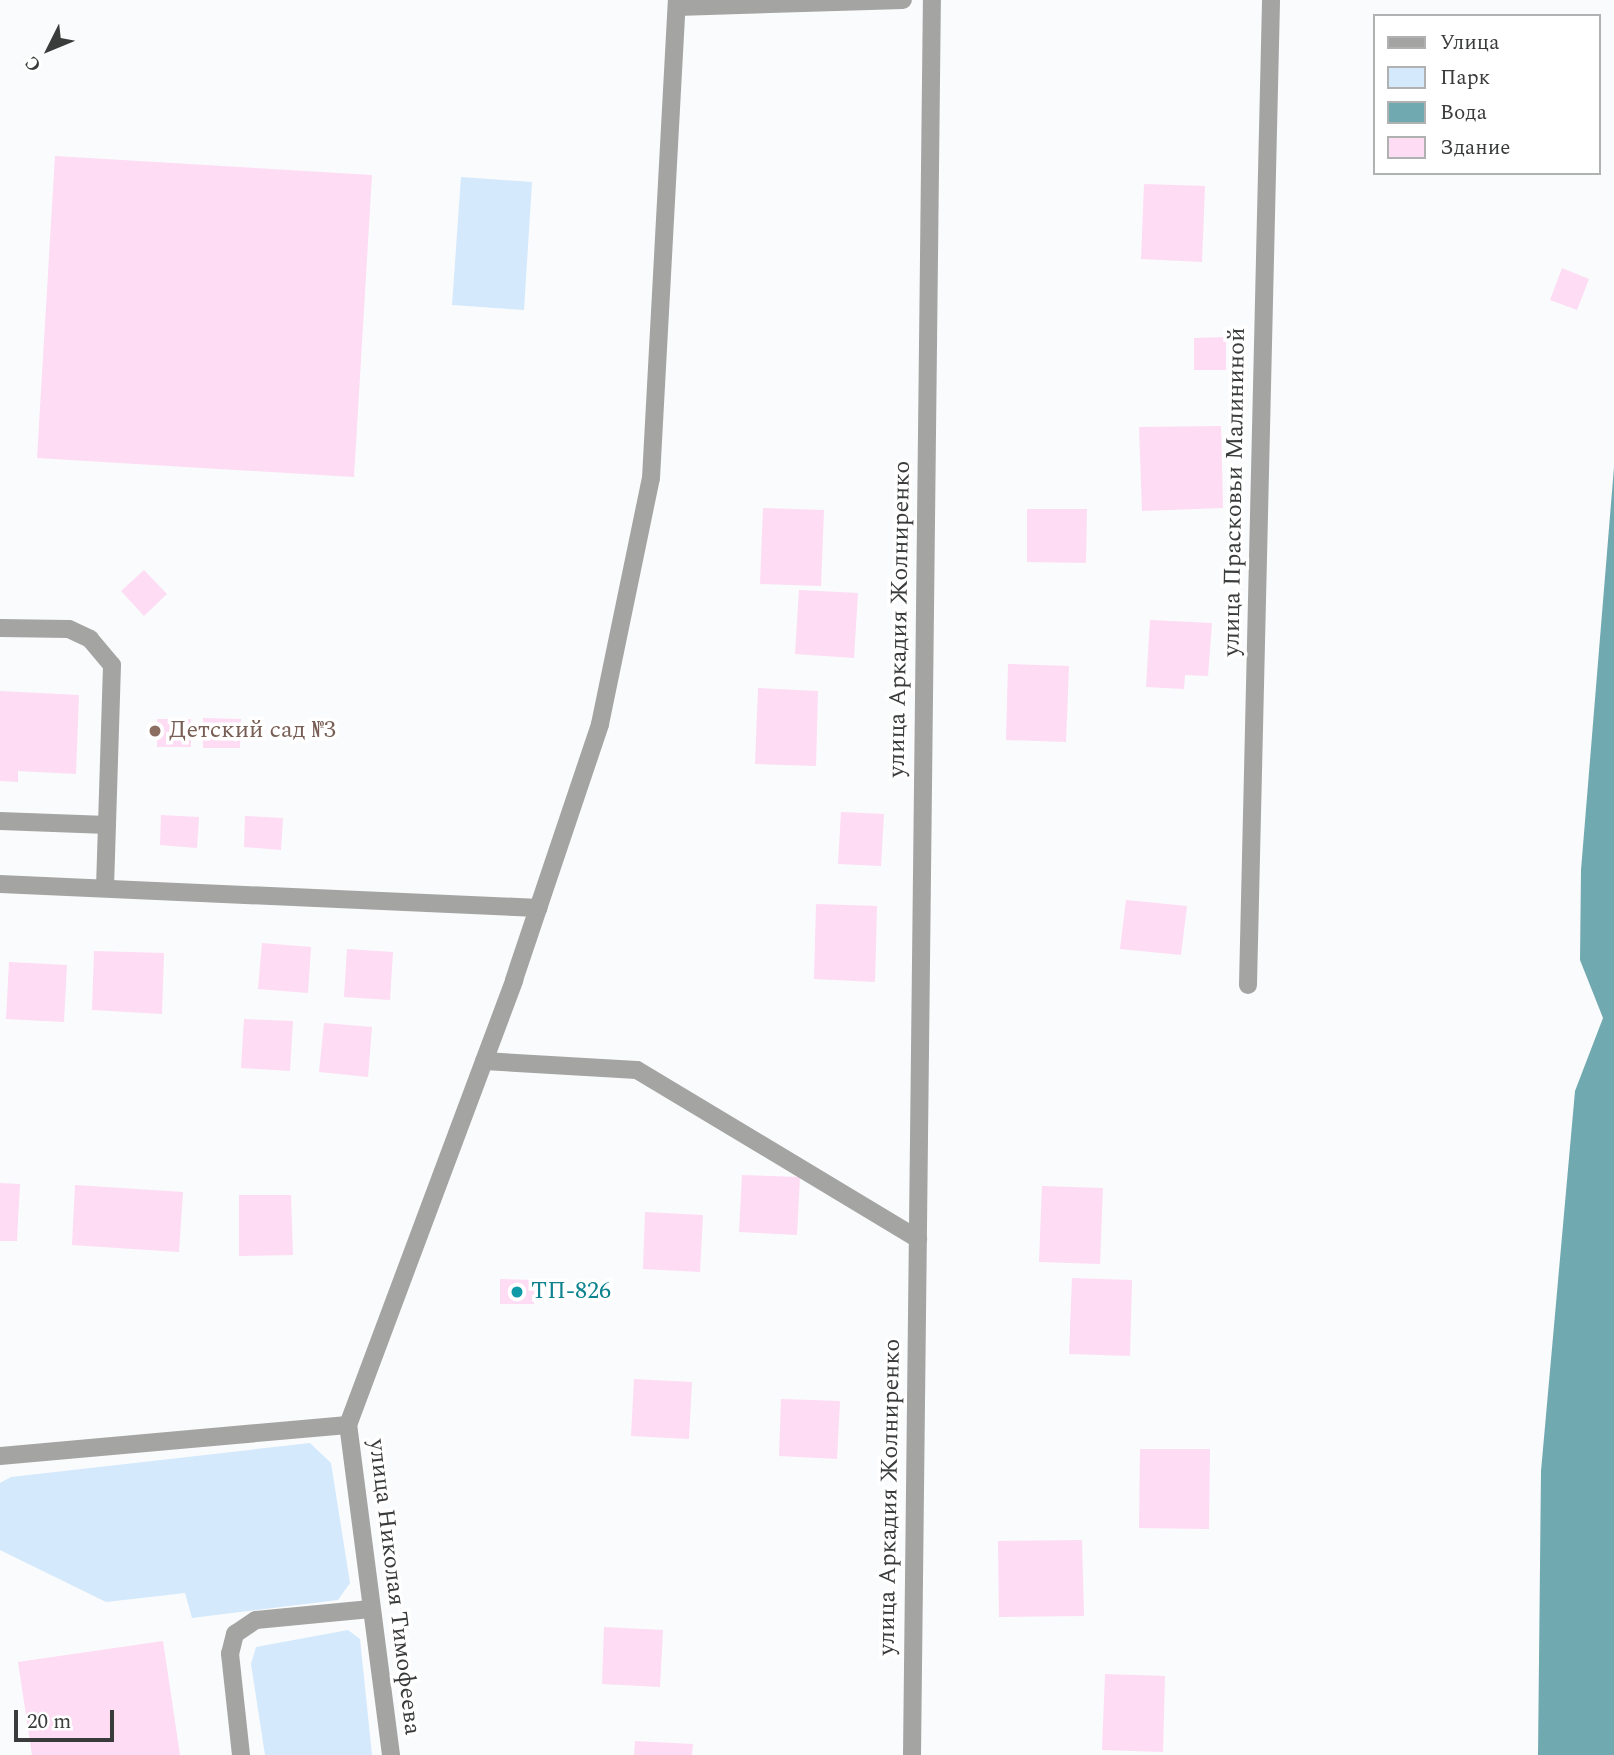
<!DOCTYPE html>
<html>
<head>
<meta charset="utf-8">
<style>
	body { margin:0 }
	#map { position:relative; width:1614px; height:1755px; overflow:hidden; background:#fafbfc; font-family:Spectral,serif }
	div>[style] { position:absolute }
	.green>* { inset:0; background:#d4e9fc }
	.water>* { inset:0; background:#71a9b1 }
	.building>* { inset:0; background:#fddcf4 }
	.service>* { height:18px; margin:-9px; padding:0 9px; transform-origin:9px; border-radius:9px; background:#a4a4a3 }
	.minor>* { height:18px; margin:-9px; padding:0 9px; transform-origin:9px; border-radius:9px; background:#a4a4a3 }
	.dots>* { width:19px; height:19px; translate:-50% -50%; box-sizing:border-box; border:4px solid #fff; border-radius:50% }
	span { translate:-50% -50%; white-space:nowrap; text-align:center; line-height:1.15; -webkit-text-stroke:7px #fff; paint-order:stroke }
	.street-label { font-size:24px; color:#3a3b3b }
	.education-label { font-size:24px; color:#785e54 }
	.left { translate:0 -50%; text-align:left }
	.culture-label { font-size:24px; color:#0d838f }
	.legend { position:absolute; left:1373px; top:14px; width:228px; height:161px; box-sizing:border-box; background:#fff; border:2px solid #b0b1b1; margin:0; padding:9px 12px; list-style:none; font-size:21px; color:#3a3b3b }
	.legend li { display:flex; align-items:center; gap:14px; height:35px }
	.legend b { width:35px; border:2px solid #b0b1b1 }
	.north { position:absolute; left:14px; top:14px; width:70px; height:70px; -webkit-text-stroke:5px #fff; paint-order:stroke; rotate:227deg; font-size:19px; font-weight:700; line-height:28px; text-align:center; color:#3a3b3b }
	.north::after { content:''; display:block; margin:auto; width:24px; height:32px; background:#3a3b3b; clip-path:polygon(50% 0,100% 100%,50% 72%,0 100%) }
	.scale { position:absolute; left:14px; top:1710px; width:100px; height:32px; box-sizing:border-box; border:4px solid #3a3b3b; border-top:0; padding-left:9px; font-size:21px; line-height:24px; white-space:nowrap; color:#3a3b3b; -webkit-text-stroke:5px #fff; paint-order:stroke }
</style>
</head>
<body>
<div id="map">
	<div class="green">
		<i style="clip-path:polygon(461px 177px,532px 182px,524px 310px,452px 305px)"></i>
		<i style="clip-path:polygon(310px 1443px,331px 1463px,350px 1583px,338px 1600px,192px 1618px,185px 1593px,106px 1602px,0 1550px,0 1483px,11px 1477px)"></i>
		<i style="clip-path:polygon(348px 1630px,360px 1639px,372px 1755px,265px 1755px,251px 1664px,256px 1647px)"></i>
	</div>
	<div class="water">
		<i style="clip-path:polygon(1614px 467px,1614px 1755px,1538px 1755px,1541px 1471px,1575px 1091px,1603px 1018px,1580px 960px,1581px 870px)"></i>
	</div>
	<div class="building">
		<i style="clip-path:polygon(55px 156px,372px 175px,354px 477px,37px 458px)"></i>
		<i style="clip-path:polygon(1144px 184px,1205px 186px,1202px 262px,1141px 259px)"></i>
		<i style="clip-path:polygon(1562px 268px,1589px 279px,1577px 310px,1550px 300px)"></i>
		<i style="clip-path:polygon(1226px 337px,1226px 370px,1194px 370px,1194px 338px)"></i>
		<i style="clip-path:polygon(1221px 426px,1223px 508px,1142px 511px,1139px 427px)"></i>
		<i style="clip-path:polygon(763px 508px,824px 510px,821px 586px,760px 584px)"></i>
		<i style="clip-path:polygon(1027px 509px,1087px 509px,1086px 563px,1027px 562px)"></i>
		<i style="clip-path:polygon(144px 570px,167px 594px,144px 616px,121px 591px)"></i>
		<i style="clip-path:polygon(799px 590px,858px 593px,854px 658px,795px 654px)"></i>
		<i style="clip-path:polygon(1150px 620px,1212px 623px,1208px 676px,1185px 675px,1184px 689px,1146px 687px)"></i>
		<i style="clip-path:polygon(1008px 664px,1069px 666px,1066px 742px,1006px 740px)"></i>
		<i style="clip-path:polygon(758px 688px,818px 691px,816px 766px,755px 764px)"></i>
		<i style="clip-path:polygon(0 691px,79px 695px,76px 774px,18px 771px,18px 782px,0 781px)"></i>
		<i style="clip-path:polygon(203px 718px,241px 719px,240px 748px,203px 748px)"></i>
		<i style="clip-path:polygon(157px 719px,191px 719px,191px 747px,157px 747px)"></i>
		<i style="clip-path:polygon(841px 812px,884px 814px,881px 866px,838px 864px)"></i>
		<i style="clip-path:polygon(161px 815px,199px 817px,197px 848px,160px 845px)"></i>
		<i style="clip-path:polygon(245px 816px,283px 818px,281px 850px,244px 847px)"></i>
		<i style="clip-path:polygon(1126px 900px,1187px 906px,1181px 955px,1120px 949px)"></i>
		<i style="clip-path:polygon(816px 904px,877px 906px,875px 982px,814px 979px)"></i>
		<i style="clip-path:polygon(262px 943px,311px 947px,308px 993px,258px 989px)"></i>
		<i style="clip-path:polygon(347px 949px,393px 952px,390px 1000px,344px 997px)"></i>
		<i style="clip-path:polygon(94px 951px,164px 953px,162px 1014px,92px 1010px)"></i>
		<i style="clip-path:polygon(9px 962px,67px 965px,64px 1022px,6px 1019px)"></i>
		<i style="clip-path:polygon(244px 1019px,293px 1021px,290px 1071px,241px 1068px)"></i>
		<i style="clip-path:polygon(324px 1023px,372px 1027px,368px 1077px,319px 1072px)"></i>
		<i style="clip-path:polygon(742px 1175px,800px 1177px,797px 1235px,739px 1232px)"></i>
		<i style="clip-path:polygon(0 1183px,20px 1184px,17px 1241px,0 1241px)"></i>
		<i style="clip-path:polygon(75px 1185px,183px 1192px,179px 1252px,72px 1245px)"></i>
		<i style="clip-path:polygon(1042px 1186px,1103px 1188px,1100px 1264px,1039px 1262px)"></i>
		<i style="clip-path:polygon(239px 1195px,291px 1195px,293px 1255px,239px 1256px)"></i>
		<i style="clip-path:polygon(645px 1212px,703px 1215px,700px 1272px,643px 1269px)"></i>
		<i style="clip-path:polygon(1072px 1278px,1132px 1280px,1130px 1356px,1069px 1354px)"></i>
		<i style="clip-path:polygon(500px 1279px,535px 1280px,534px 1304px,500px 1304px)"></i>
		<i style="clip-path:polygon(634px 1379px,692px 1382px,689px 1439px,631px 1436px)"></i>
		<i style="clip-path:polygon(781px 1399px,840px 1401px,837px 1459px,779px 1456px)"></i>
		<i style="clip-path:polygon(1140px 1449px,1210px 1449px,1209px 1529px,1139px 1528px)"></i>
		<i style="clip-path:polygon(1082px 1540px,1084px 1616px,999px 1617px,998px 1541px)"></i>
		<i style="clip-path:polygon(604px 1627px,663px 1630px,660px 1687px,602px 1684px)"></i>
		<i style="clip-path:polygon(163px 1641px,180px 1755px,32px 1755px,18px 1662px)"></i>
		<i style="clip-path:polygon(1105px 1674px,1165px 1676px,1163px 1752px,1102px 1750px)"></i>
		<i style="clip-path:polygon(635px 1741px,693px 1744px,692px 1755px,634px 1755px)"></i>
	</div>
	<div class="service">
		<i style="left:0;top:628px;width:69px;rotate:0.8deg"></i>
		<i style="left:69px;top:629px;width:23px;rotate:25deg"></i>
		<i style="left:90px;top:639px;width:34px;rotate:50deg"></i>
		<i style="left:112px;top:665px;width:221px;rotate:91.8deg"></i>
		<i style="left:0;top:821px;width:107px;rotate:2.1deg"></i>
		<i style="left:241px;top:1755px;width:102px;rotate:-96.2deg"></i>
		<i style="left:230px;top:1654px;width:21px;rotate:-76deg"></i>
		<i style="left:235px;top:1634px;width:25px;rotate:-34deg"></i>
		<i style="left:256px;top:1620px;width:115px;rotate:-5.5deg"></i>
	</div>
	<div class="minor">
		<i style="left:677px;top:7px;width:226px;rotate:-1.8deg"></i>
		<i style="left:0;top:884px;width:539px;rotate:2.55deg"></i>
		<i style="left:1248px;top:985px;width:985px;rotate:-88.66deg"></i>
		<i style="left:484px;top:1061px;width:153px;rotate:3.4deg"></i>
		<i style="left:637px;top:1070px;width:328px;rotate:31deg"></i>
		<i style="left:0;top:1456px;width:349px;rotate:-5.1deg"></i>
		<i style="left:391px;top:1755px;width:333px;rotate:-97.4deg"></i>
		<i style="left:348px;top:1425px;width:475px;rotate:-69.5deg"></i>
		<i style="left:514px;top:980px;width:270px;rotate:-71.4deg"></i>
		<i style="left:600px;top:724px;width:251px;rotate:-78.3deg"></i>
		<i style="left:651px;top:478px;width:479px;rotate:-86.9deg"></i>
		<i style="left:912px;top:1755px;width:1755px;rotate:-89.35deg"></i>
	</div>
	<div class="dots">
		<i style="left:155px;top:731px;background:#8d6e63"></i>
		<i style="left:517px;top:1292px;background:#0f9aa8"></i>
	</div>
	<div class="street-label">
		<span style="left:1235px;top:492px;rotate:-89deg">улица Прасковьи Малининой</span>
		<span style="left:900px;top:619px;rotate:-89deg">улица Аркадия Жолниренко</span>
		<span style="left:890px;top:1497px;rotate:-89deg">улица Аркадия Жолниренко</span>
		<span style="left:394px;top:1587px;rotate:83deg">улица Николая Тимофеева</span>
	</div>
	<div class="education-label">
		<span class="left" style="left:169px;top:731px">Детский сад №3</span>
	</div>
	<div class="culture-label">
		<span class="left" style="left:531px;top:1292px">ТП-826</span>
	</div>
	<ul class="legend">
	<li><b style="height:9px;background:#a4a4a3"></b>Улица</li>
	<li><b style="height:19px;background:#d4e9fc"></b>Парк</li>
	<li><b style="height:19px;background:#71a9b1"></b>Вода</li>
	<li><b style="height:19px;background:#fddcf4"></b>Здание</li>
	</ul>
	<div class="north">С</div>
	<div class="scale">20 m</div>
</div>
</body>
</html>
